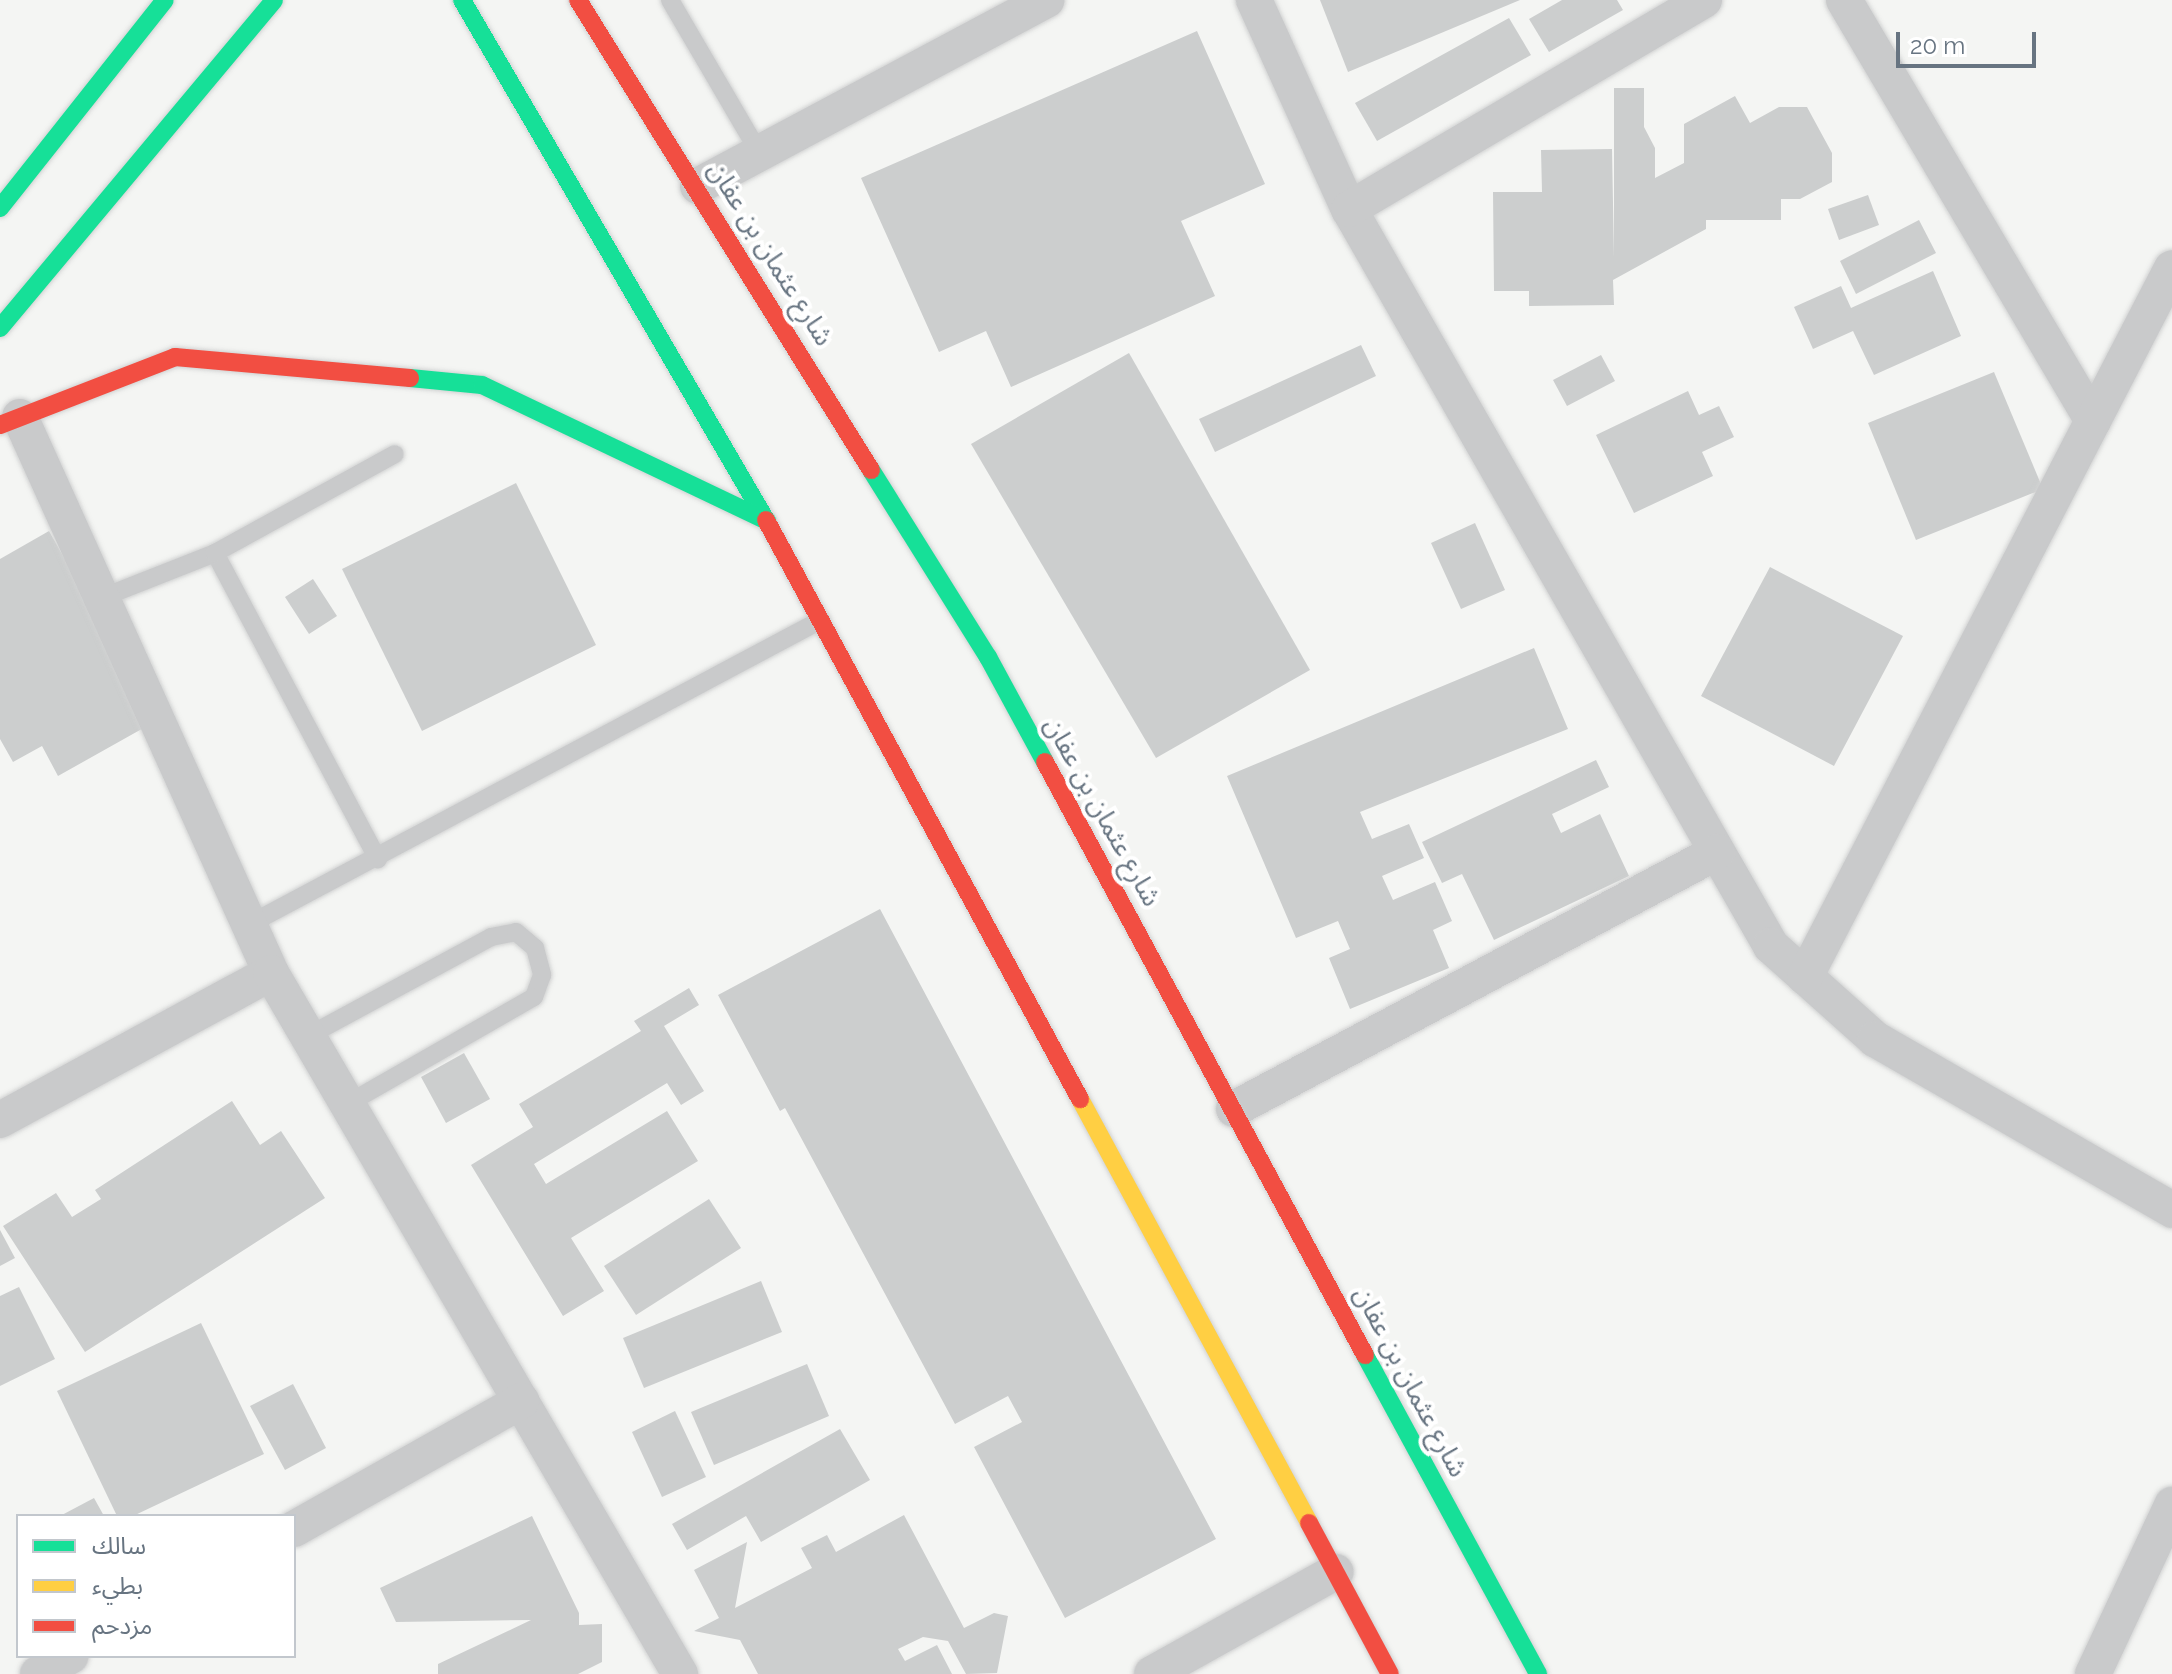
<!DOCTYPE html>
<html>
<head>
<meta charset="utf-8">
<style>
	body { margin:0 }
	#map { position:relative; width:2172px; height:1674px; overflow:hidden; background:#f4f5f3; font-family:Raleway,"Noto Sans Arabic",sans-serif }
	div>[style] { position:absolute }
	.building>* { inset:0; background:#cccece }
	.roads { filter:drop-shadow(0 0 2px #d1d2d2) drop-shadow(0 0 2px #d1d2d2) }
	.lane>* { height:18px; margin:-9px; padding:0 9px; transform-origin:9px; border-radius:9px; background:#c9cacb }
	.street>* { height:36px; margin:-18px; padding:0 18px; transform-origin:18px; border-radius:18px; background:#c9cacb }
	.fast>* { height:18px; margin:-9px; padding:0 9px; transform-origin:9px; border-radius:9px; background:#16e098 }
	.slow>* { height:18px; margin:-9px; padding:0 9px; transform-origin:9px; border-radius:9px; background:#ffcf43 }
	.jam>* { height:18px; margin:-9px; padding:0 9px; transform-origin:9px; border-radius:9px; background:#f24e42 }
	span { translate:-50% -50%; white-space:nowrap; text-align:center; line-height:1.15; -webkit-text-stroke:8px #fff; paint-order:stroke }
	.street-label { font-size:26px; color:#677481 }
	.legend { position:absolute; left:16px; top:1514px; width:280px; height:144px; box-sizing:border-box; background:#fff; border:2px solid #c2c7cd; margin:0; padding:10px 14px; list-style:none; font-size:24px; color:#677481 }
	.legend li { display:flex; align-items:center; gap:16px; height:40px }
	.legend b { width:40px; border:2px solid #c2c7cd }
	.scale { position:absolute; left:1896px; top:32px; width:140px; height:36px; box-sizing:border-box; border:4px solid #677481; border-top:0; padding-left:10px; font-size:24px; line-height:28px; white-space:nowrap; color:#677481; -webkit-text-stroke:6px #fff; paint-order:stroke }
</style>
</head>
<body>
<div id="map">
	<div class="building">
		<i style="clip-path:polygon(1320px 0,1520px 0,1348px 72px)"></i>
		<i style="clip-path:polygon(1562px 0,1617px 0,1623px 10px,1549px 52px,1529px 19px)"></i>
		<i style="clip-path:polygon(1509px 18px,1531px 55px,1377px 141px,1355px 103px)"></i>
		<i style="clip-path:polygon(1197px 31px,1265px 184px,1181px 221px,1215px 296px,1011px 387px,986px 331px,939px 352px,861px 178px)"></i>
		<i style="clip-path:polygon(1614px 88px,1644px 88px,1644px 127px,1655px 148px,1655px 178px,1684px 163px,1684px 124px,1735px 96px,1750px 123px,1779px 107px,1807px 107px,1832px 153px,1832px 182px,1800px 199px,1781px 199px,1781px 220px,1706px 220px,1706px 229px,1613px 280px,1614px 305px,1529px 306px,1529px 291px,1494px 291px,1493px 192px,1542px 192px,1541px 150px,1612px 149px,1614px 257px)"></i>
		<i style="clip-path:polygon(1868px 195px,1879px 225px,1839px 240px,1828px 209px)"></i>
		<i style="clip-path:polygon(1919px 220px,1936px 253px,1856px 294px,1840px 261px)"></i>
		<i style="clip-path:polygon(1933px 271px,1961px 336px,1874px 375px,1853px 331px,1813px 349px,1794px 307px,1841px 286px,1851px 308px)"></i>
		<i style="clip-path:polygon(1361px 345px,1376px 376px,1215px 452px,1199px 419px)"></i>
		<i style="clip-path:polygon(1129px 353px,1310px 670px,1156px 758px,971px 444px)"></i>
		<i style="clip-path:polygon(1601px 355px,1615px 381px,1567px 406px,1553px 380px)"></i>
		<i style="clip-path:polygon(1994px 372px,2043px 489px,1916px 540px,1868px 423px)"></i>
		<i style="clip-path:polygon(1688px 391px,1699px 415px,1719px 406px,1734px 437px,1702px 452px,1713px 476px,1634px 513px,1596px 435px)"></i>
		<i style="clip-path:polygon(516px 483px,596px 645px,422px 731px,342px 569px)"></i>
		<i style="clip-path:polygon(1475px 523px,1505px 590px,1461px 609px,1431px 543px)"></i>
		<i style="clip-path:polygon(49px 531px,156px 721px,58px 776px,42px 746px,13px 762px,0 739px,0 559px)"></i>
		<i style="clip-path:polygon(1770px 567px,1903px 636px,1834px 766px,1701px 696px)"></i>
		<i style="clip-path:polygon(313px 579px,337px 616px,309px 634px,285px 597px)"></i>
		<i style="clip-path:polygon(1534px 648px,1568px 729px,1360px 812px,1372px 839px,1409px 824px,1424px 858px,1382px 876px,1393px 900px,1435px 882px,1452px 921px,1433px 930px,1449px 968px,1350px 1009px,1329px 958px,1350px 949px,1338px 921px,1296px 938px,1227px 776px)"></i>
		<i style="clip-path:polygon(1596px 760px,1609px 787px,1552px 814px,1561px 833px,1600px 814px,1629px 876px,1494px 940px,1462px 874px,1442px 883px,1422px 842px)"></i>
		<i style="clip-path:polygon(880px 909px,1216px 1539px,1065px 1618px,974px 1447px,1022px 1422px,1008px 1396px,955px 1424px,785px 1108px,780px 1111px,718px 995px)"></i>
		<i style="clip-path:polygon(689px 988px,699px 1005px,664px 1026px,704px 1091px,681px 1105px,667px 1083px,534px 1164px,546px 1184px,667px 1111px,698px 1161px,571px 1238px,604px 1291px,563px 1316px,471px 1165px,533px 1127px,519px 1104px,641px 1031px,634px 1021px)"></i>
		<i style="clip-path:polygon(464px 1053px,490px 1099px,446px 1123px,421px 1077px)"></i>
		<i style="clip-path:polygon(232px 1101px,260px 1145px,281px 1131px,325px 1198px,85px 1352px,3px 1226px,56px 1193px,72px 1217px,101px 1199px,95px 1190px)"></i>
		<i style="clip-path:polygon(709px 1199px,741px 1248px,636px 1315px,604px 1266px)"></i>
		<i style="clip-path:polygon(0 1230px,15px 1258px,0 1266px)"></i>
		<i style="clip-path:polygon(761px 1281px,782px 1332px,644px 1388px,623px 1338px)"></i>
		<i style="clip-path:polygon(19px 1287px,55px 1359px,0 1386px,0 1296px)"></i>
		<i style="clip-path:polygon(201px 1323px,264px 1454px,133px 1516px,117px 1516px,57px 1391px)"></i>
		<i style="clip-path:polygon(807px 1364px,829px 1416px,714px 1465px,691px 1412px)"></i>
		<i style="clip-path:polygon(293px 1384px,326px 1448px,285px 1470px,250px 1406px)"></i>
		<i style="clip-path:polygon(675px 1411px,706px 1477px,662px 1497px,632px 1432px)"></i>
		<i style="clip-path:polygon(840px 1429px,870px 1480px,761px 1542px,746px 1516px,687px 1550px,672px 1524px)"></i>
		<i style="clip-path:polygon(94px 1498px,104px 1516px,60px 1516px)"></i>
		<i style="clip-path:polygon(904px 1515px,964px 1628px,994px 1613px,1008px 1616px,997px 1673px,966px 1674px,948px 1641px,923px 1637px,898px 1649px,905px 1661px,937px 1645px,952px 1674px,758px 1674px,740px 1640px,694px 1631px,719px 1618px,694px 1570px,747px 1542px,735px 1608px,812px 1568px,801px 1548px,827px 1535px,836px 1552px)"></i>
		<i style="clip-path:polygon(532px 1516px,579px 1613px,579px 1625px,602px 1624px,602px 1662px,578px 1674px,438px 1674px,438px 1664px,531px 1620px,396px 1622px,380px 1588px)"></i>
	</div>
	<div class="roads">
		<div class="lane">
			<i style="left:670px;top:0;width:178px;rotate:59.7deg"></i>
			<i style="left:215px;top:553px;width:347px;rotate:62deg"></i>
			<i style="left:101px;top:598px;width:123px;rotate:-21.5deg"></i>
			<i style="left:215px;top:553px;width:205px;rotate:-28.8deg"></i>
			<i style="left:248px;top:925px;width:649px;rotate:-28.03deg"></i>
			<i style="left:308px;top:1036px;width:208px;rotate:-28.4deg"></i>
			<i style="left:491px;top:937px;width:25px;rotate:-11deg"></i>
			<i style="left:516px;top:932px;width:25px;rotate:40deg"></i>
			<i style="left:535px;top:948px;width:28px;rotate:75deg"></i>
			<i style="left:542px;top:975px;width:23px;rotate:110deg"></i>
			<i style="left:534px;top:997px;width:215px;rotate:150.2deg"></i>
		</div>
		<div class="street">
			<i style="left:1254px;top:0;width:230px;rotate:65.6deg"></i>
			<i style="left:1349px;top:209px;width:849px;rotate:60.2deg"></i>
			<i style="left:1771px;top:946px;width:140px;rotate:41.8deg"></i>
			<i style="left:1875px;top:1039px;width:343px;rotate:29.9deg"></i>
			<i style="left:1844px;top:0;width:489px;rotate:59.4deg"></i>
			<i style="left:698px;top:186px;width:395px;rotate:-28.1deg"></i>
			<i style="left:1349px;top:209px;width:412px;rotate:-30.5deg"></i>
			<i style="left:20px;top:417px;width:610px;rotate:65.7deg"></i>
			<i style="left:1805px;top:977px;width:798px;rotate:-62.63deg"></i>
			<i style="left:1234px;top:1109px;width:547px;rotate:-28.02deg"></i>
			<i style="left:0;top:1120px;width:308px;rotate:-28.5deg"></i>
			<i style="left:271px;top:973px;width:812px;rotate:59.74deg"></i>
			<i style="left:294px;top:1529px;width:261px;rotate:-29.4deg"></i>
			<i style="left:38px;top:1674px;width:37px;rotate:-29deg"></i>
			<i style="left:1152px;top:1674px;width:210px;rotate:-29.1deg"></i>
			<i style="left:2093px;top:1674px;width:187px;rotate:-64.9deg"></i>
		</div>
		<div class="fast">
			<i style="left:462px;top:0;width:602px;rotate:59.69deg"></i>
			<i style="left:0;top:208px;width:265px;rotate:-51.6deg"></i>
			<i style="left:0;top:328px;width:427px;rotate:-50.1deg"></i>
			<i style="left:410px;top:378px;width:72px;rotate:5.6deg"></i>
			<i style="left:482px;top:385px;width:316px;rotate:25.5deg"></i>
			<i style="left:871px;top:470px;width:221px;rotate:58deg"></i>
			<i style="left:988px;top:657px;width:119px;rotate:61.5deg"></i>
			<i style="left:1365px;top:1355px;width:363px;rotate:61.5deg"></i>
		</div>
		<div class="slow">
			<i style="left:1080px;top:1099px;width:482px;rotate:61.6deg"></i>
		</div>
		<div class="jam">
			<i style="left:578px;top:0;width:554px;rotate:58.06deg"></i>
			<i style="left:0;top:425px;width:188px;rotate:-21.2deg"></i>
			<i style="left:175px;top:357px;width:236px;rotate:5.1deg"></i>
			<i style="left:766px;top:520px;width:659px;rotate:61.53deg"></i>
			<i style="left:1045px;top:762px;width:674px;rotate:61.65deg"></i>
			<i style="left:1309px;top:1523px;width:171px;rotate:61.8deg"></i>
		</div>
	</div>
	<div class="street-label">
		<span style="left:770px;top:254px;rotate:58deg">شارع عثمان بن عفان</span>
		<span style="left:1102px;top:812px;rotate:61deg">شارع عثمان بن عفان</span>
		<span style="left:1410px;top:1382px;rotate:62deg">شارع عثمان بن عفان</span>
	</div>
	<ul class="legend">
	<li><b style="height:10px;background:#16e098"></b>سالك</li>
	<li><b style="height:10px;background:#ffcf43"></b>بطيء</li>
	<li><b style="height:10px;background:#f24e42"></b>مزدحم</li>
	</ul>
	<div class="scale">20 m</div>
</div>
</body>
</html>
